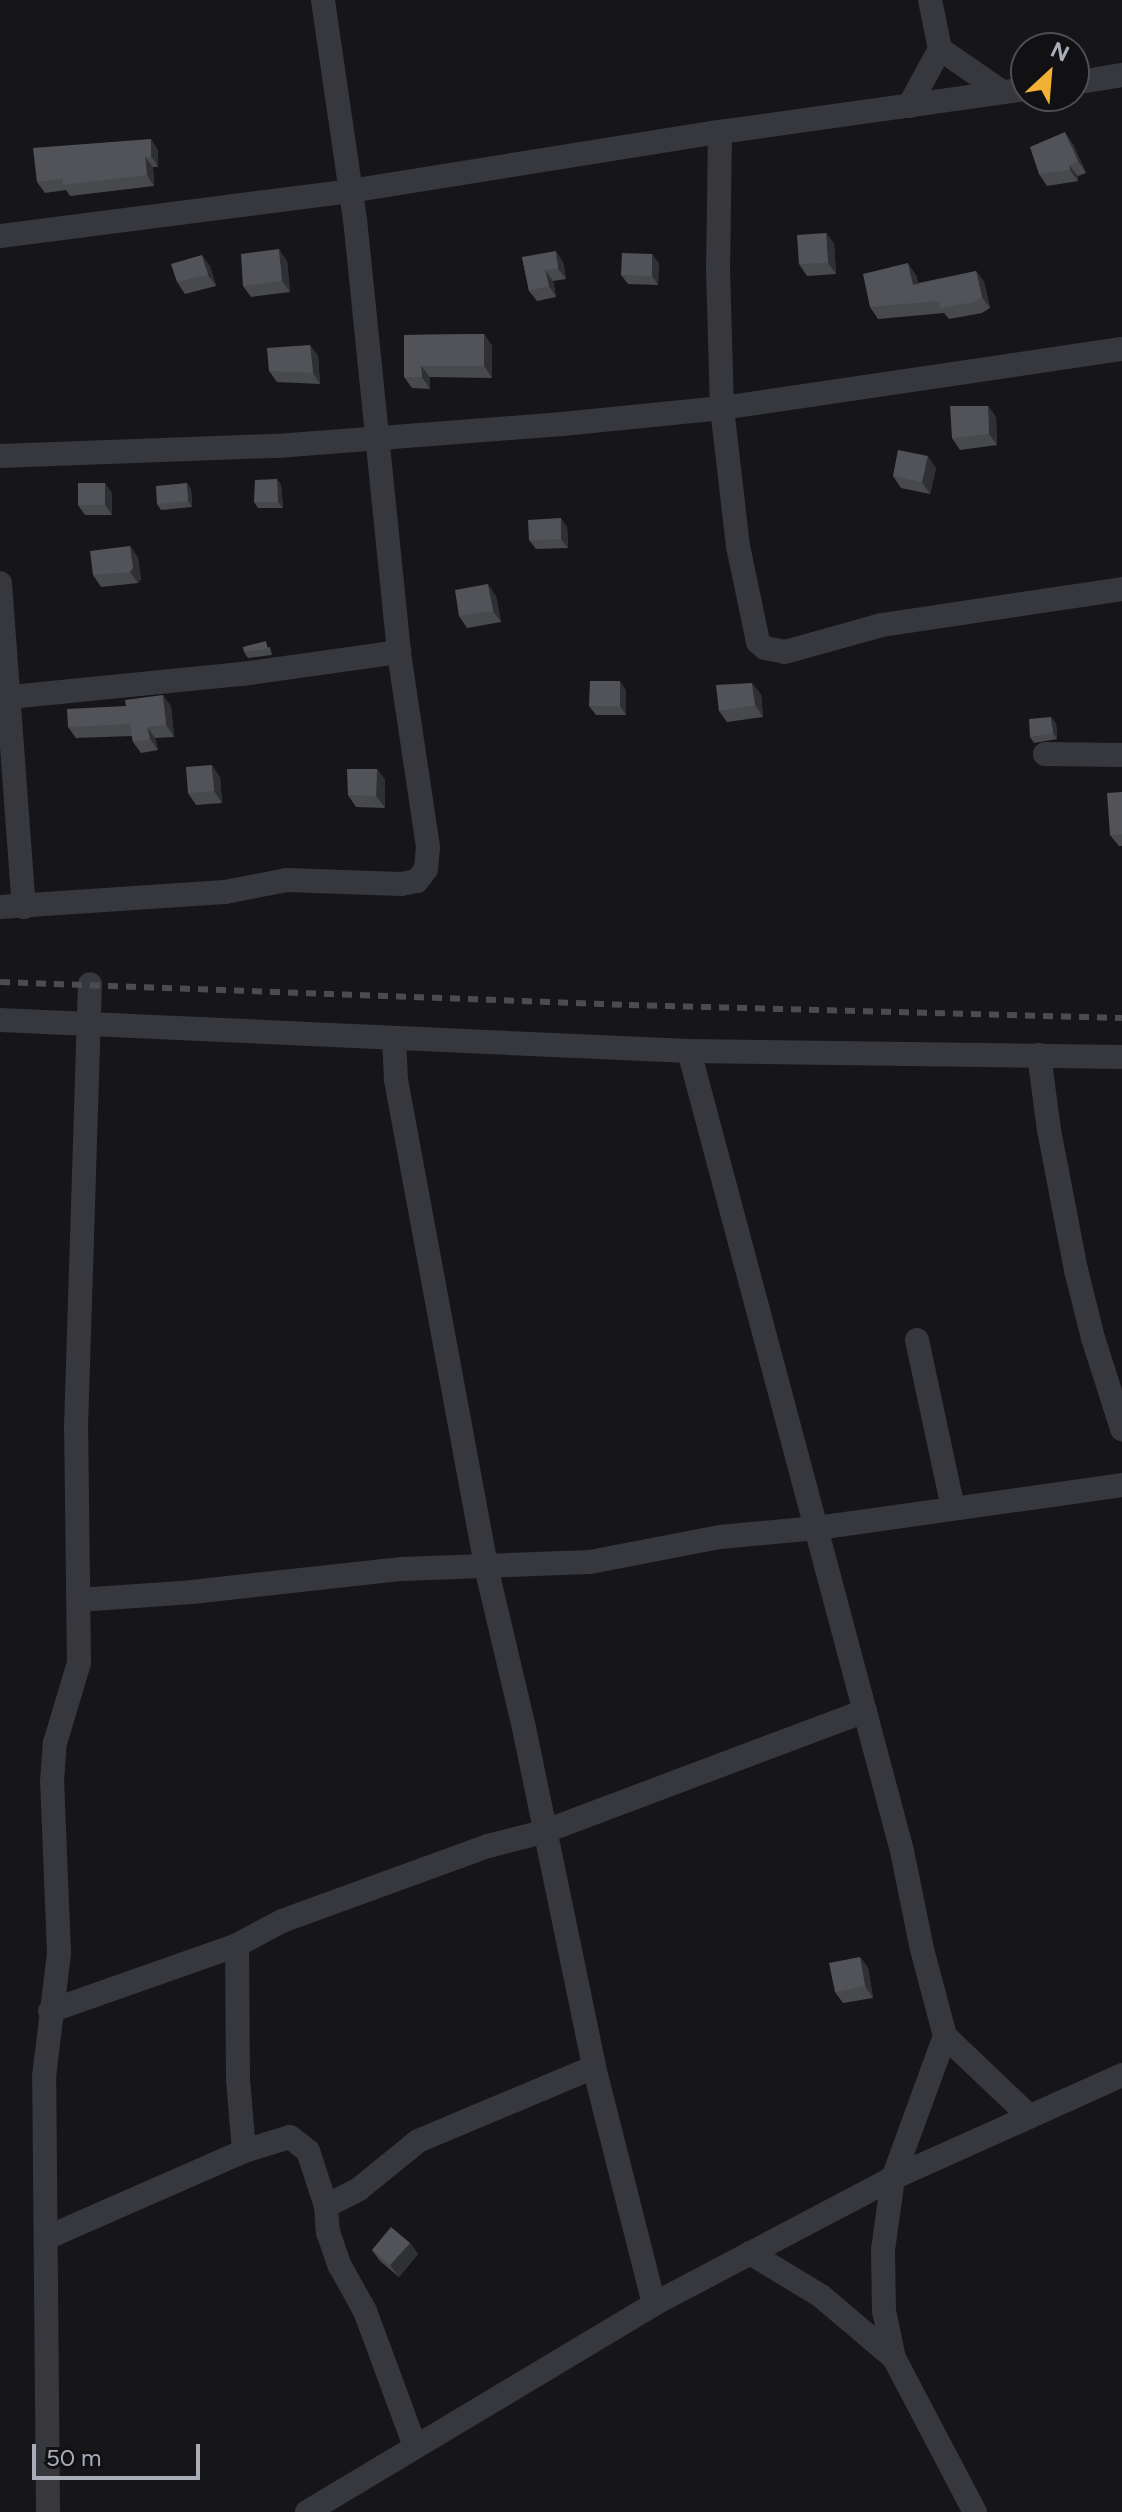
<!DOCTYPE html>
<html>
<head>
<meta charset="utf-8">
<style>
	body { margin:0 }
	#map { position:relative; width:1122px; height:2512px; overflow:hidden; background:#161618; font-family:Figtree,sans-serif }
	div>[style] { position:absolute }
	.street>* { height:24px; margin:-12px; padding:0 12px; transform-origin:12px; border-radius:12px; background:#37383d }
	.rail>* { height:6px; margin-top:-3px; transform-origin:0; background:repeating-linear-gradient(90deg,#4a4c52 0 10px,transparent 0 18px) }
	.wall>* { inset:0; background:#47494d }
	.shaded-wall>* { inset:0; background:#2f3033 }
	.building>* { inset:0; background:#525359 }
	span { translate:-50% -50%; white-space:nowrap; text-align:center; line-height:1.15; -webkit-text-stroke:6px #111113; paint-order:stroke }
	.north { position:absolute; left:1010px; top:32px; width:80px; height:80px; box-sizing:border-box; background:#111113; border:2px solid #4d4f55; border-radius:50%; rotate:26deg; font-size:22px; font-weight:700; line-height:32px; text-align:center; color:#a8adb8 }
	.north::after { content:''; display:block; margin:auto; width:28px; height:36px; background:#f2b134; clip-path:polygon(50% 0,100% 100%,50% 72%,0 100%) }
	.scale { position:absolute; left:32px; top:2444px; width:168px; height:36px; box-sizing:border-box; border:4px solid #a8adb8; border-top:0; padding-left:10px; font-size:24px; line-height:28px; white-space:nowrap; color:#a8adb8; -webkit-text-stroke:6px #111113; paint-order:stroke }
</style>
</head>
<body>
<div id="map">
	<div class="street">
		<i style="left:940px;top:49px;width:75px;rotate:34.7deg"></i>
		<i style="left:1074px;top:83px;width:49px;rotate:-9.5deg"></i>
		<i style="left:909px;top:106px;width:65px;rotate:-61.5deg"></i>
		<i style="left:940px;top:49px;width:50px;rotate:-101.5deg"></i>
		<i style="left:720px;top:132px;width:135px;rotate:90.8deg"></i>
		<i style="left:718px;top:267px;width:141px;rotate:88.4deg"></i>
		<i style="left:722px;top:408px;width:139px;rotate:83.4deg"></i>
		<i style="left:738px;top:546px;width:98px;rotate:78.2deg"></i>
		<i style="left:758px;top:642px;width:9px;rotate:41deg"></i>
		<i style="left:765px;top:648px;width:20px;rotate:11deg"></i>
		<i style="left:785px;top:652px;width:101px;rotate:-15.6deg"></i>
		<i style="left:882px;top:625px;width:243px;rotate:-8.5deg"></i>
		<i style="left:0;top:236px;width:353px;rotate:-7.3deg"></i>
		<i style="left:350px;top:191px;width:375px;rotate:-9.1deg"></i>
		<i style="left:720px;top:132px;width:309px;rotate:-8deg"></i>
		<i style="left:0;top:456px;width:277px;rotate:-2.1deg"></i>
		<i style="left:277px;top:446px;width:286px;rotate:-4.4deg"></i>
		<i style="left:562px;top:424px;width:161px;rotate:-5.7deg"></i>
		<i style="left:722px;top:408px;width:404px;rotate:-8.4deg"></i>
		<i style="left:0;top:583px;width:325px;rotate:85.8deg"></i>
		<i style="left:0;top:698px;width:243px;rotate:-5.7deg"></i>
		<i style="left:242px;top:674px;width:159px;rotate:-8deg"></i>
		<i style="left:1045px;top:754px;width:77px;rotate:0.7deg"></i>
		<i style="left:0;top:907px;width:225px;rotate:-3.8deg"></i>
		<i style="left:225px;top:892px;width:63px;rotate:-11deg"></i>
		<i style="left:287px;top:880px;width:114px;rotate:2deg"></i>
		<i style="left:401px;top:884px;width:16px;rotate:-11deg"></i>
		<i style="left:417px;top:881px;width:15px;rotate:-53deg"></i>
		<i style="left:426px;top:869px;width:22px;rotate:-85deg"></i>
		<i style="left:428px;top:847px;width:197px;rotate:-98.5deg"></i>
		<i style="left:399px;top:652px;width:434px;rotate:-95.8deg"></i>
		<i style="left:355px;top:220px;width:222px;rotate:-98.3deg"></i>
		<i style="left:0;top:1020px;width:690px;rotate:2.58deg"></i>
		<i style="left:689px;top:1051px;width:433px;rotate:0.8deg"></i>
		<i style="left:394px;top:1039px;width:41px;rotate:87.2deg"></i>
		<i style="left:396px;top:1080px;width:495px;rotate:79.5deg"></i>
		<i style="left:486px;top:1567px;width:165px;rotate:76.7deg"></i>
		<i style="left:524px;top:1728px;width:346px;rotate:78.3deg"></i>
		<i style="left:594px;top:2067px;width:244px;rotate:75.8deg"></i>
		<i style="left:689px;top:1051px;width:828px;rotate:75.09deg"></i>
		<i style="left:902px;top:1851px;width:100px;rotate:78.5deg"></i>
		<i style="left:922px;top:1949px;width:90px;rotate:75.2deg"></i>
		<i style="left:945px;top:2036px;width:117px;rotate:43.6deg"></i>
		<i style="left:1039px;top:1055px;width:76px;rotate:82.4deg"></i>
		<i style="left:1049px;top:1130px;width:143px;rotate:79.1deg"></i>
		<i style="left:1076px;top:1270px;width:70px;rotate:76deg"></i>
		<i style="left:1093px;top:1338px;width:96px;rotate:72.3deg"></i>
		<i style="left:917px;top:1340px;width:172px;rotate:77.9deg"></i>
		<i style="left:79px;top:1600px;width:113px;rotate:-4deg"></i>
		<i style="left:192px;top:1592px;width:211px;rotate:-6.3deg"></i>
		<i style="left:402px;top:1569px;width:188px;rotate:-2.1deg"></i>
		<i style="left:590px;top:1562px;width:132px;rotate:-10.9deg"></i>
		<i style="left:720px;top:1537px;width:97px;rotate:-5.3deg"></i>
		<i style="left:817px;top:1528px;width:308px;rotate:-8deg"></i>
		<i style="left:50px;top:2011px;width:198px;rotate:-19.4deg"></i>
		<i style="left:237px;top:1945px;width:51px;rotate:-28.1deg"></i>
		<i style="left:282px;top:1921px;width:219px;rotate:-20deg"></i>
		<i style="left:488px;top:1846px;width:57px;rotate:-14.3deg"></i>
		<i style="left:543px;top:1832px;width:344px;rotate:-20.6deg"></i>
		<i style="left:945px;top:2036px;width:151px;rotate:110.1deg"></i>
		<i style="left:893px;top:2178px;width:73px;rotate:97.9deg"></i>
		<i style="left:883px;top:2250px;width:61px;rotate:89.1deg"></i>
		<i style="left:884px;top:2311px;width:48px;rotate:78deg"></i>
		<i style="left:894px;top:2358px;width:174px;rotate:62.3deg"></i>
		<i style="left:244px;top:2151px;width:48px;rotate:-16.9deg"></i>
		<i style="left:290px;top:2137px;width:23px;rotate:38deg"></i>
		<i style="left:308px;top:2151px;width:58px;rotate:71.9deg"></i>
		<i style="left:326px;top:2206px;width:26px;rotate:86deg"></i>
		<i style="left:328px;top:2232px;width:36px;rotate:71deg"></i>
		<i style="left:340px;top:2266px;width:51px;rotate:60.9deg"></i>
		<i style="left:365px;top:2311px;width:144px;rotate:69.7deg"></i>
		<i style="left:326px;top:2206px;width:37px;rotate:-27deg"></i>
		<i style="left:359px;top:2189px;width:76px;rotate:-39.1deg"></i>
		<i style="left:418px;top:2141px;width:191px;rotate:-22.8deg"></i>
		<i style="left:46px;top:2238px;width:216px;rotate:-23.7deg"></i>
		<i style="left:244px;top:2151px;width:72px;rotate:-94.8deg"></i>
		<i style="left:238px;top:2079px;width:134px;rotate:-90.4deg"></i>
		<i style="left:750px;top:2253px;width:83px;rotate:31.2deg"></i>
		<i style="left:821px;top:2296px;width:96px;rotate:40.3deg"></i>
		<i style="left:48px;top:2512px;width:435px;rotate:-90.5deg"></i>
		<i style="left:44px;top:2077px;width:125px;rotate:-83.1deg"></i>
		<i style="left:59px;top:1953px;width:171px;rotate:-92.3deg"></i>
		<i style="left:52px;top:1782px;width:39px;rotate:-86deg"></i>
		<i style="left:55px;top:1743px;width:84px;rotate:-73.3deg"></i>
		<i style="left:79px;top:1663px;width:235px;rotate:-90.7deg"></i>
		<i style="left:76px;top:1428px;width:444px;rotate:-88.2deg"></i>
		<i style="left:307px;top:2512px;width:405px;rotate:-30.9deg"></i>
		<i style="left:654px;top:2304px;width:270px;rotate:-27.8deg"></i>
		<i style="left:893px;top:2178px;width:251px;rotate:-24.2deg"></i>
	</div>
	<div class="rail">
		<i style="left:0;top:982px;width:629px;rotate:2.09deg"></i>
		<i style="left:629px;top:1005px;width:493px;rotate:1.5deg"></i>
	</div>
	<div class="wall">
		<i style="clip-path:polygon(1073px 144px,1086px 173px,1078px 176px,1078px 181px,1047px 186px,1039px 174px)"></i>
		<i style="clip-path:polygon(158px 150px,158px 167px,153px 167px,154px 186px,70px 196px,66px 190px,45px 193px,37px 182px)"></i>
		<i style="clip-path:polygon(826px 233px,834px 244px,836px 274px,807px 276px,799px 264px)"></i>
		<i style="clip-path:polygon(522px 257px,563px 262px,566px 279px,553px 281px,556px 297px,537px 301px,529px 291px)"></i>
		<i style="clip-path:polygon(287px 261px,290px 292px,251px 297px,243px 286px)"></i>
		<i style="clip-path:polygon(659px 263px,658px 285px,628px 284px,621px 275px)"></i>
		<i style="clip-path:polygon(210px 266px,216px 286px,185px 294px,177px 282px)"></i>
		<i style="clip-path:polygon(976px 271px,984px 282px,990px 308px,982px 313px,949px 319px,944px 313px,878px 319px,870px 307px,916px 275px,918px 283px)"></i>
		<i style="clip-path:polygon(484px 334px,492px 346px,492px 378px,430px 377px,430px 389px,412px 388px,404px 377px,404px 335px)"></i>
		<i style="clip-path:polygon(310px 345px,318px 356px,320px 384px,277px 382px,269px 371px)"></i>
		<i style="clip-path:polygon(988px 406px,996px 417px,997px 445px,960px 450px,952px 438px)"></i>
		<i style="clip-path:polygon(936px 468px,930px 494px,901px 488px,893px 476px)"></i>
		<i style="clip-path:polygon(277px 479px,281px 485px,283px 508px,258px 508px,254px 502px)"></i>
		<i style="clip-path:polygon(191px 489px,192px 507px,161px 510px,157px 504px)"></i>
		<i style="clip-path:polygon(112px 493px,112px 515px,85px 515px,78px 505px)"></i>
		<i style="clip-path:polygon(567px 527px,568px 548px,536px 549px,529px 540px)"></i>
		<i style="clip-path:polygon(130px 546px,138px 558px,141px 579px,138px 583px,101px 587px,93px 575px)"></i>
		<i style="clip-path:polygon(496px 596px,501px 622px,467px 628px,459px 616px)"></i>
		<i style="clip-path:polygon(270px 647px,272px 655px,248px 658px,244px 652px)"></i>
		<i style="clip-path:polygon(626px 690px,626px 715px,596px 715px,589px 706px)"></i>
		<i style="clip-path:polygon(761px 694px,763px 717px,727px 722px,719px 711px)"></i>
		<i style="clip-path:polygon(171px 706px,174px 737px,155px 738px,158px 750px,141px 753px,133px 742px,132px 736px,76px 738px,68px 727px)"></i>
		<i style="clip-path:polygon(1056px 723px,1057px 739px,1034px 743px,1030px 737px)"></i>
		<i style="clip-path:polygon(377px 769px,385px 780px,385px 808px,356px 807px,348px 795px)"></i>
		<i style="clip-path:polygon(220px 777px,222px 803px,196px 805px,188px 793px)"></i>
		<i style="clip-path:polygon(1122px 792px,1122px 846px,1119px 846px,1110px 835px)"></i>
		<i style="clip-path:polygon(860px 1957px,868px 1968px,873px 1998px,843px 2003px,835px 1992px)"></i>
		<i style="clip-path:polygon(410px 2243px,418px 2254px,399px 2277px,380px 2261px,372px 2250px)"></i>
	</div>
	<div class="shaded-wall">
		<i style="clip-path:polygon(1065px 132px,1073px 144px,1086px 173px,1078px 161px)"></i>
		<i style="clip-path:polygon(151px 139px,158px 150px,158px 167px,151px 156px)"></i>
		<i style="clip-path:polygon(145px 157px,153px 167px,154px 186px,147px 175px)"></i>
		<i style="clip-path:polygon(1069px 165px,1078px 176px,1078px 181px,1070px 170px)"></i>
		<i style="clip-path:polygon(826px 233px,834px 244px,836px 274px,828px 263px)"></i>
		<i style="clip-path:polygon(279px 249px,287px 261px,290px 292px,282px 281px)"></i>
		<i style="clip-path:polygon(556px 251px,563px 262px,566px 279px,558px 269px)"></i>
		<i style="clip-path:polygon(652px 254px,659px 263px,658px 285px,652px 276px)"></i>
		<i style="clip-path:polygon(202px 255px,210px 266px,216px 286px,208px 275px)"></i>
		<i style="clip-path:polygon(908px 263px,916px 275px,921px 296px,913px 285px)"></i>
		<i style="clip-path:polygon(545px 270px,553px 281px,556px 297px,549px 286px)"></i>
		<i style="clip-path:polygon(976px 271px,984px 282px,990px 308px,982px 297px)"></i>
		<i style="clip-path:polygon(484px 334px,492px 346px,492px 378px,484px 366px)"></i>
		<i style="clip-path:polygon(310px 345px,318px 356px,320px 384px,313px 373px)"></i>
		<i style="clip-path:polygon(421px 366px,430px 377px,430px 389px,422px 377px)"></i>
		<i style="clip-path:polygon(988px 406px,996px 417px,997px 445px,989px 434px)"></i>
		<i style="clip-path:polygon(928px 456px,936px 468px,930px 494px,922px 482px)"></i>
		<i style="clip-path:polygon(277px 479px,281px 485px,283px 508px,278px 502px)"></i>
		<i style="clip-path:polygon(105px 483px,112px 493px,112px 515px,105px 505px)"></i>
		<i style="clip-path:polygon(187px 483px,191px 489px,192px 507px,188px 501px)"></i>
		<i style="clip-path:polygon(561px 518px,567px 527px,568px 548px,561px 539px)"></i>
		<i style="clip-path:polygon(130px 546px,138px 558px,141px 579px,138px 583px,130px 572px)"></i>
		<i style="clip-path:polygon(488px 584px,496px 596px,501px 622px,493px 611px)"></i>
		<i style="clip-path:polygon(620px 681px,626px 690px,626px 715px,620px 706px)"></i>
		<i style="clip-path:polygon(752px 683px,761px 694px,763px 717px,755px 705px)"></i>
		<i style="clip-path:polygon(163px 695px,171px 706px,174px 737px,166px 725px)"></i>
		<i style="clip-path:polygon(1051px 717px,1056px 723px,1057px 739px,1053px 733px)"></i>
		<i style="clip-path:polygon(147px 727px,155px 738px,158px 750px,150px 739px)"></i>
		<i style="clip-path:polygon(212px 765px,220px 777px,222px 803px,214px 791px)"></i>
		<i style="clip-path:polygon(377px 769px,385px 780px,385px 808px,376px 796px)"></i>
		<i style="clip-path:polygon(860px 1957px,868px 1968px,873px 1998px,865px 1986px)"></i>
		<i style="clip-path:polygon(410px 2243px,418px 2254px,399px 2277px,390px 2265px)"></i>
	</div>
	<div class="building">
		<i style="clip-path:polygon(1065px 132px,1078px 161px,1069px 165px,1070px 170px,1039px 174px,1030px 147px)"></i>
		<i style="clip-path:polygon(151px 139px,151px 156px,145px 157px,147px 175px,63px 185px,62px 179px,37px 182px,33px 148px)"></i>
		<i style="clip-path:polygon(826px 233px,828px 263px,799px 264px,797px 235px)"></i>
		<i style="clip-path:polygon(279px 249px,282px 281px,243px 286px,241px 254px)"></i>
		<i style="clip-path:polygon(556px 251px,558px 269px,545px 270px,549px 286px,529px 291px,522px 257px)"></i>
		<i style="clip-path:polygon(622px 253px,652px 254px,652px 276px,621px 275px)"></i>
		<i style="clip-path:polygon(202px 255px,208px 275px,177px 282px,171px 264px)"></i>
		<i style="clip-path:polygon(908px 263px,913px 285px,976px 271px,982px 297px,974px 302px,940px 308px,939px 301px,870px 307px,863px 274px)"></i>
		<i style="clip-path:polygon(484px 334px,484px 366px,421px 366px,422px 377px,404px 377px,404px 335px)"></i>
		<i style="clip-path:polygon(310px 345px,313px 373px,269px 371px,267px 348px)"></i>
		<i style="clip-path:polygon(950px 406px,988px 406px,989px 434px,952px 438px)"></i>
		<i style="clip-path:polygon(898px 450px,928px 456px,922px 482px,893px 476px)"></i>
		<i style="clip-path:polygon(277px 479px,278px 502px,254px 502px,255px 480px)"></i>
		<i style="clip-path:polygon(78px 483px,105px 483px,105px 505px,78px 505px)"></i>
		<i style="clip-path:polygon(187px 483px,188px 501px,157px 504px,156px 486px)"></i>
		<i style="clip-path:polygon(561px 518px,561px 539px,529px 540px,528px 520px)"></i>
		<i style="clip-path:polygon(130px 546px,133px 568px,130px 572px,93px 575px,90px 551px)"></i>
		<i style="clip-path:polygon(488px 584px,493px 611px,459px 616px,455px 590px)"></i>
		<i style="clip-path:polygon(266px 641px,268px 649px,244px 652px,243px 647px)"></i>
		<i style="clip-path:polygon(590px 681px,620px 681px,620px 706px,589px 706px)"></i>
		<i style="clip-path:polygon(752px 683px,755px 705px,719px 711px,716px 685px)"></i>
		<i style="clip-path:polygon(163px 695px,166px 725px,147px 727px,150px 739px,133px 742px,130px 724px,68px 727px,67px 709px,126px 706px,125px 700px)"></i>
		<i style="clip-path:polygon(1051px 717px,1053px 733px,1030px 737px,1029px 719px)"></i>
		<i style="clip-path:polygon(212px 765px,214px 791px,188px 793px,186px 767px)"></i>
		<i style="clip-path:polygon(347px 769px,377px 769px,376px 796px,348px 795px)"></i>
		<i style="clip-path:polygon(1122px 792px,1122px 834px,1110px 835px,1107px 793px)"></i>
		<i style="clip-path:polygon(860px 1957px,865px 1986px,835px 1992px,829px 1963px)"></i>
		<i style="clip-path:polygon(391px 2227px,410px 2243px,390px 2265px,372px 2250px)"></i>
	</div>
	<div class="north">N</div>
	<div class="scale">50 m</div>
</div>
</body>
</html>
